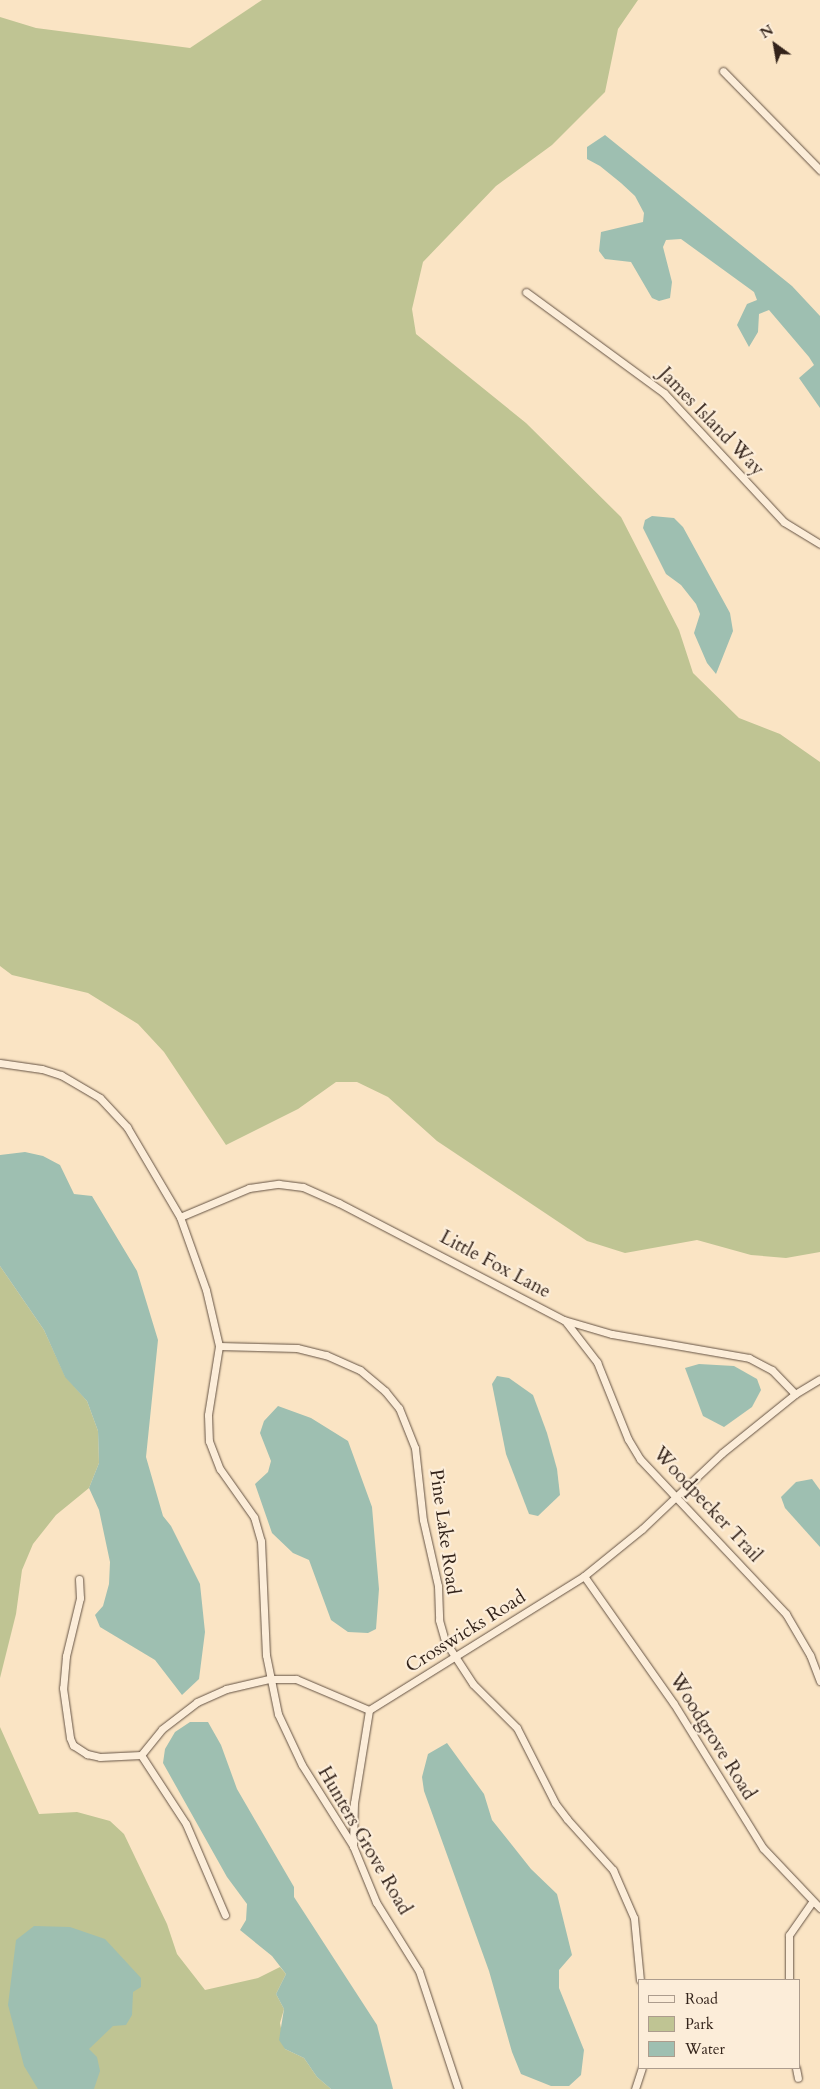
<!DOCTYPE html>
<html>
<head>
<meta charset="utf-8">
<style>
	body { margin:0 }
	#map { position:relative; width:820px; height:2089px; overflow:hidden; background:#fae4c4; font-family:Cardo,serif }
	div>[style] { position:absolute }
	.green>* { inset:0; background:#bfc493 }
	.water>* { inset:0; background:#9ebfb1 }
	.roads { filter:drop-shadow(0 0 1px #655344) drop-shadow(0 0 1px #655344) }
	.minor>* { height:7px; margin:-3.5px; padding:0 3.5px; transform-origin:3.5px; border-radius:3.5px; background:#fcedd9 }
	span { translate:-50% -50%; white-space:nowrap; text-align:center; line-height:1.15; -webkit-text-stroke:4.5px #fcedd9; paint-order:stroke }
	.street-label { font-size:19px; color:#33231a }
	.legend { position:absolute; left:638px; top:1979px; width:162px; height:90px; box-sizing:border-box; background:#fcedd9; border:1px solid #ac9c8d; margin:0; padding:6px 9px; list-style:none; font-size:15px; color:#33231a }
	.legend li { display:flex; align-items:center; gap:10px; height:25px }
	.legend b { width:25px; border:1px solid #ac9c8d }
	.north { position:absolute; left:750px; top:20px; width:50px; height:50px; -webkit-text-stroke:4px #fcedd9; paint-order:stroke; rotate:328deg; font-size:14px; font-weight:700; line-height:20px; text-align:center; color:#33231a }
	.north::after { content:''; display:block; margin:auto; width:18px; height:22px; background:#33231a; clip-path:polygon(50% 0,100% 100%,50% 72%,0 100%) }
</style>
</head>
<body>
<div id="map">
	<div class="green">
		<i style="clip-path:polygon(262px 0,638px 0,618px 29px,605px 92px,552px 145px,496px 186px,423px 262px,412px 309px,416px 334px,526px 423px,621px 517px,679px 630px,693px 673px,739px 718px,780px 734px,820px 762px,820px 1252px,786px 1258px,751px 1255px,697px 1240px,625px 1253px,587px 1241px,437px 1141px,388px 1097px,357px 1082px,336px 1082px,298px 1109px,226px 1145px,164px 1052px,138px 1024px,88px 993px,12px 975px,0 966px,0 17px,36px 28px,190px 48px)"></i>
		<i style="clip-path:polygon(0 1266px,44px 1330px,65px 1376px,87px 1401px,98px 1431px,99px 1463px,89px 1488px,56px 1515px,33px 1544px,22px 1570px,16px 1614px,0 1678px)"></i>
		<i style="clip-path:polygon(0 1691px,0 1727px,39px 1814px,77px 1812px,110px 1821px,124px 1834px,167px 1924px,177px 1954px,205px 1990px,258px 1978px,280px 1967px,286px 1974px,276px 1994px,284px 2009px,280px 2023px,285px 2049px,304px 2058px,317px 2077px,331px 2089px,0 2089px)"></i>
	</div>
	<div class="water">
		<i style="clip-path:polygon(605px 135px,792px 286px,820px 316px,820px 408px,799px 378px,814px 365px,809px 357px,769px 310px,759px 314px,758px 332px,749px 347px,737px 325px,747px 304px,757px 300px,754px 292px,681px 239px,666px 240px,663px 247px,672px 282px,670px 298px,659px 301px,652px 298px,631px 262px,605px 259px,599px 251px,601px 232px,643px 222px,644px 213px,635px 196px,621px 183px,600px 166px,587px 159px,587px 147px)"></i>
		<i style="clip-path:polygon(652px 516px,674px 518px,683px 527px,730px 613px,733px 631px,716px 674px,707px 663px,694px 633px,700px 614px,696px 604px,681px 585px,666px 574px,643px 528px,645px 520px)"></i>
		<i style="clip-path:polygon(25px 1152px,43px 1156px,60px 1165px,74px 1194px,92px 1196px,137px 1271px,158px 1340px,146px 1457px,163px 1516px,171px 1526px,200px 1584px,205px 1632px,199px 1679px,182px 1695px,155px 1660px,100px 1627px,95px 1615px,103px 1606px,109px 1584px,110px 1562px,99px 1510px,89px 1488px,99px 1463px,98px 1431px,87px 1401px,65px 1377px,44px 1330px,0 1266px,0 1155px)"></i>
		<i style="clip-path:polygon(699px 1364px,734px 1366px,757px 1379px,761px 1390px,752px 1407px,724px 1427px,703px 1416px,685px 1368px)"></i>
		<i style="clip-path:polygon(497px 1376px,509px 1378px,533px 1395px,547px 1433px,557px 1469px,560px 1495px,538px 1516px,529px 1514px,506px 1454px,492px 1384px)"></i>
		<i style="clip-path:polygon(278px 1406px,311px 1418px,348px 1441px,372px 1507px,379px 1589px,376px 1629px,368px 1633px,348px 1632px,331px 1620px,309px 1560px,293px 1553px,272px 1533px,255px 1484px,268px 1472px,271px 1461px,260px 1433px,264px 1421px)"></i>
		<i style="clip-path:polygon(812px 1479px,820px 1490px,820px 1547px,785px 1508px,781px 1497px,796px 1482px)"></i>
		<i style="clip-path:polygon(190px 1722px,208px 1722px,221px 1745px,237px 1789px,294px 1887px,294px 1897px,377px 2025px,393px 2089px,331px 2089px,317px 2077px,304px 2058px,285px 2049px,279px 2040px,284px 2009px,276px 1994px,286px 1974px,272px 1956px,240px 1930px,246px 1920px,247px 1904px,227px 1877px,163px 1763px,165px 1749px,175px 1732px)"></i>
		<i style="clip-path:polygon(447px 1743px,484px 1794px,492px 1820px,531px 1869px,557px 1894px,572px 1955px,559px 1970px,559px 1988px,584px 2050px,581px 2075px,569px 2086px,551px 2086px,521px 2074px,512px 2052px,489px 1971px,424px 1791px,422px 1777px,428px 1754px)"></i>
		<i style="clip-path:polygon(34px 1926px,70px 1927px,105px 1939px,141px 1978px,141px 1987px,133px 1992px,132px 2015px,126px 2025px,113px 2026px,89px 2049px,97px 2057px,100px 2071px,94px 2089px,38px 2089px,24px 2066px,8px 2005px,16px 1940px)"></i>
	</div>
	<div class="roads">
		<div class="minor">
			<i style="left:723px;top:71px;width:139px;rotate:45.6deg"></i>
			<i style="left:526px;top:292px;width:171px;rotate:36.2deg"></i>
			<i style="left:664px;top:393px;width:176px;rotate:47.1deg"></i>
			<i style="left:784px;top:522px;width:42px;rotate:31.4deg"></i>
			<i style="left:0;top:1063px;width:42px;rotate:8.1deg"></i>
			<i style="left:42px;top:1069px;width:20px;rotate:18deg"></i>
			<i style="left:61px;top:1075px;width:45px;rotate:30.5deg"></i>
			<i style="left:100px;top:1098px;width:40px;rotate:47deg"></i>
			<i style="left:127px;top:1127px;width:104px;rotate:59.5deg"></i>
			<i style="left:180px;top:1217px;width:77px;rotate:70.4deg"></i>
			<i style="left:206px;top:1290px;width:57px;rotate:76.9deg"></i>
			<i style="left:219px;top:1346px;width:70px;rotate:99.1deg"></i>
			<i style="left:208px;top:1415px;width:26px;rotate:88deg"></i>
			<i style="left:209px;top:1441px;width:30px;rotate:69deg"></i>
			<i style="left:220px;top:1469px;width:59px;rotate:54.7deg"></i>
			<i style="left:254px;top:1517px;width:25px;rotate:74deg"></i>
			<i style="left:261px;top:1541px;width:114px;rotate:87.5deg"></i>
			<i style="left:266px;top:1655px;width:60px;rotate:78.5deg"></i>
			<i style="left:278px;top:1714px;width:56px;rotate:64.8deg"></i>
			<i style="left:302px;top:1765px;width:96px;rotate:57.8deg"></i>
			<i style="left:353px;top:1846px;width:61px;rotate:67.7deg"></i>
			<i style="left:376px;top:1902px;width:81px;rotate:58.1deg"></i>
			<i style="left:419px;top:1971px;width:124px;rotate:71.7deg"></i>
			<i style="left:180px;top:1217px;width:75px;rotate:-22.8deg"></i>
			<i style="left:249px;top:1188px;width:30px;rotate:-8deg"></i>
			<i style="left:279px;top:1184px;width:24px;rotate:7deg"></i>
			<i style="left:303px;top:1187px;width:39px;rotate:24deg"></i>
			<i style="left:339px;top:1203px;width:254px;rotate:27.5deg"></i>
			<i style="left:564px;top:1320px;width:50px;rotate:16.3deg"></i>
			<i style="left:612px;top:1334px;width:139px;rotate:9.9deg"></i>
			<i style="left:749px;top:1358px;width:26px;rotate:28deg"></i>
			<i style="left:772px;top:1370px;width:33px;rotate:46deg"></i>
			<i style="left:566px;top:1322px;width:51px;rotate:52.2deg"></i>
			<i style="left:597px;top:1362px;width:83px;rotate:68.1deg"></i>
			<i style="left:628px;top:1439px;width:23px;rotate:59deg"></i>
			<i style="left:640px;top:1459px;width:213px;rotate:46.7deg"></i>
			<i style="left:786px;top:1614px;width:48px;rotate:59.7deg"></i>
			<i style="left:810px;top:1655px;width:28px;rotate:69deg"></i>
			<i style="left:219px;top:1346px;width:78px;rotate:1.5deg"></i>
			<i style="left:297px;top:1348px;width:30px;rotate:14deg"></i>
			<i style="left:326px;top:1355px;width:37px;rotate:24deg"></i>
			<i style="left:360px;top:1370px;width:33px;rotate:40deg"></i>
			<i style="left:385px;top:1391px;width:22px;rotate:51deg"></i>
			<i style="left:399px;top:1408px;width:43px;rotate:68.2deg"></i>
			<i style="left:415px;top:1448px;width:72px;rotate:83.7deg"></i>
			<i style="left:423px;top:1520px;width:68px;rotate:77.2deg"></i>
			<i style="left:438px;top:1586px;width:34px;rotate:88deg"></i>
			<i style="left:439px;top:1620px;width:22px;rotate:74deg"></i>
			<i style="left:445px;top:1641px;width:51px;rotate:56.9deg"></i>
			<i style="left:473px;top:1684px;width:62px;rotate:45deg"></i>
			<i style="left:517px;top:1728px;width:84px;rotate:63.1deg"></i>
			<i style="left:555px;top:1803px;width:20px;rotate:53deg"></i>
			<i style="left:567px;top:1819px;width:69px;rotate:48deg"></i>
			<i style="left:613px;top:1870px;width:52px;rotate:66.4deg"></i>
			<i style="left:634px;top:1918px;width:62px;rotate:84.5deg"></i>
			<i style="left:584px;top:1576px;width:156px;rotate:54.9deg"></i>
			<i style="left:674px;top:1704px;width:169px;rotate:58.3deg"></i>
			<i style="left:763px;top:1848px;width:83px;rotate:46.5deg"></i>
			<i style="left:79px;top:1579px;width:19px;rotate:87deg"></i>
			<i style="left:80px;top:1598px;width:60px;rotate:103.6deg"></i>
			<i style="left:66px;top:1656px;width:32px;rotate:95deg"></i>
			<i style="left:63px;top:1688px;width:50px;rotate:82deg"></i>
			<i style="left:70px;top:1738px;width:8px;rotate:67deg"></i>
			<i style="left:73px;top:1745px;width:17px;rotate:33deg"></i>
			<i style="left:87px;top:1754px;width:13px;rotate:13deg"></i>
			<i style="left:100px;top:1757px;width:41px;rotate:-2.8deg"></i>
			<i style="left:141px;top:1755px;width:33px;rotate:-51deg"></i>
			<i style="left:162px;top:1729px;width:44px;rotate:-37.6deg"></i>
			<i style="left:197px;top:1702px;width:32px;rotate:-24deg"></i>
			<i style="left:226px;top:1689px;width:44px;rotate:-13.1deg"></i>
			<i style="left:269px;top:1679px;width:27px"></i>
			<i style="left:296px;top:1679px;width:79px;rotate:23deg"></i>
			<i style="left:369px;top:1710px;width:253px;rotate:-31.9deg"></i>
			<i style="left:584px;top:1576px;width:75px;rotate:-39deg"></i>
			<i style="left:642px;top:1529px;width:110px;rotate:-43.5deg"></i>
			<i style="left:722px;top:1453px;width:94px;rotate:-38.9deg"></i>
			<i style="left:795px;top:1394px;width:29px;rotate:-31deg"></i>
			<i style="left:141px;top:1755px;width:82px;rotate:56.9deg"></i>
			<i style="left:186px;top:1824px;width:99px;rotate:66.8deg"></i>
			<i style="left:353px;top:1846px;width:43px;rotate:-88.7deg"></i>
			<i style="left:354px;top:1803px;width:94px;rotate:-80.8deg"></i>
			<i style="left:789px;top:1980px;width:45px;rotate:-90deg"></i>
			<i style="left:789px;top:1935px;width:40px;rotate:-55.1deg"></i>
			<i style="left:796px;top:2068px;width:10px;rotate:79deg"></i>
			<i style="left:635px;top:2089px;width:22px;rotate:-72deg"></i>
		</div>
	</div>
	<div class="street-label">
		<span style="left:711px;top:422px;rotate:46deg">James Island Way</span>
		<span style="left:495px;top:1265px;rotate:28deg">Little Fox Lane</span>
		<span style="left:707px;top:1505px;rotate:47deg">Woodpecker Trail</span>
		<span style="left:444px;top:1532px;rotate:82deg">Pine Lake Road</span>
		<span style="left:466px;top:1632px;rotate:-32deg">Crosswicks Road</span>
		<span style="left:712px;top:1737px;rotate:58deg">Woodgrove Road</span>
		<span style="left:364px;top:1841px;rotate:60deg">Hunters Grove Road</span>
	</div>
	<ul class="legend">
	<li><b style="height:6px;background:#fcedd9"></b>Road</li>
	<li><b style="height:14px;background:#bfc493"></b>Park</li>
	<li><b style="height:14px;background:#9ebfb1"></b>Water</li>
	</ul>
	<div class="north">N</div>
</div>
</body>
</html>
